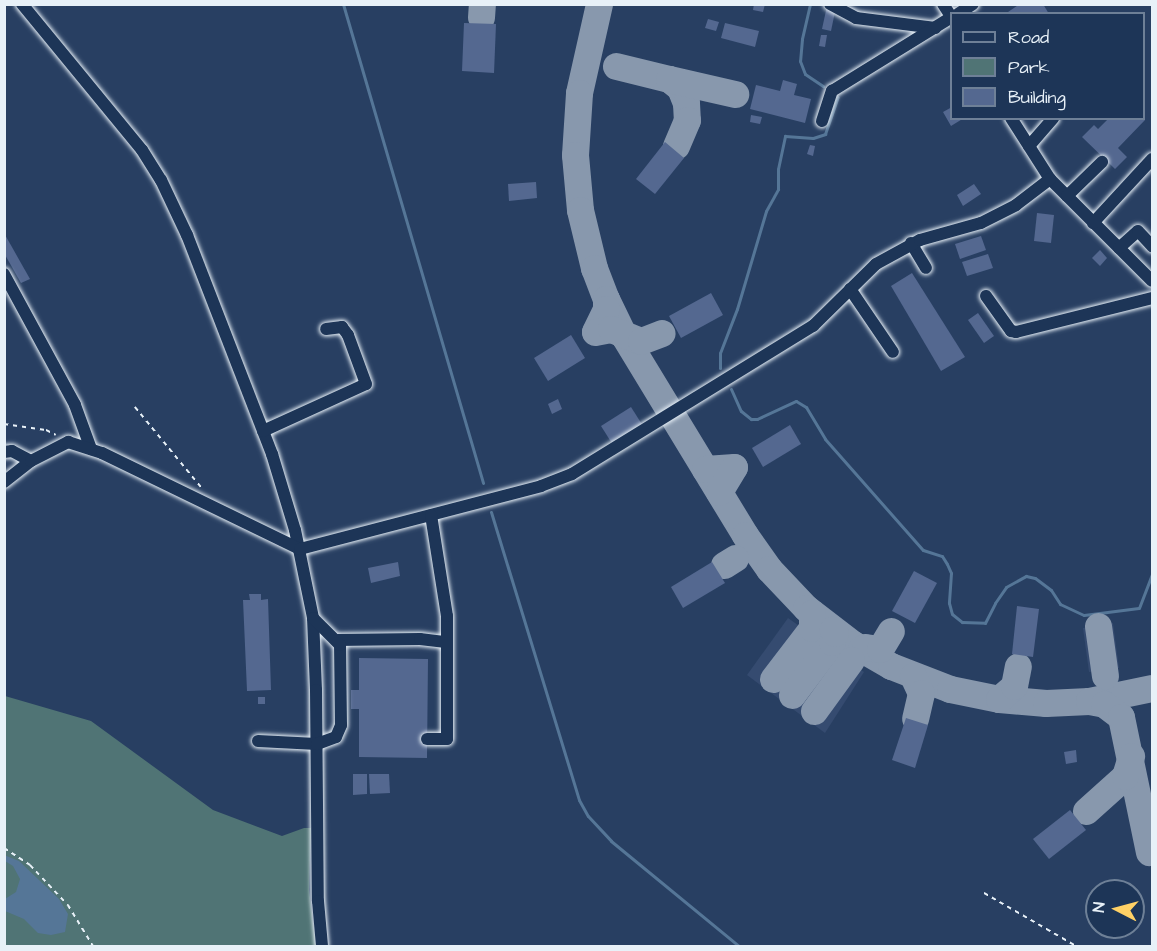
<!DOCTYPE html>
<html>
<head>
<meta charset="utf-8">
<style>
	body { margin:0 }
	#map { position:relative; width:1157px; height:951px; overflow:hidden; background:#283f62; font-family:"Architects Daughter",sans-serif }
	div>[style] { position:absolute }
	.built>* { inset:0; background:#354b70 }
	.green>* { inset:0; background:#507475 }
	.water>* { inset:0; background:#557697 }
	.stream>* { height:3px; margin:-1.5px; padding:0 1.5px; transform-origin:1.5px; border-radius:1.5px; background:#557697 }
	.taxiway>* { height:27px; margin:-13.5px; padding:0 13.5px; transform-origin:13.5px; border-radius:13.5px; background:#8898ad }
	.building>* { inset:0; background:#546890 }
	.path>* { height:1.5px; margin-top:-0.75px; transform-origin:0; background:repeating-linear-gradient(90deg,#e8f1f8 0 4.5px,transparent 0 9px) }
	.roads { filter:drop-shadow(0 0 2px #e8f1f8) drop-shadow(0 0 2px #e8f1f8) }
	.minor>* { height:12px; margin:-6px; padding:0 6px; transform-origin:6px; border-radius:6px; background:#1d3557 }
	span { translate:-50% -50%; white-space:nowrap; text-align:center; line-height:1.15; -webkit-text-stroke:4.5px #1d3557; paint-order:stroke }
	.frame { position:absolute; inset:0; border:6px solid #e8f1f8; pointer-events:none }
	.legend { position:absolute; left:950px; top:12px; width:195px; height:108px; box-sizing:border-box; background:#1d3557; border:2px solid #6e8097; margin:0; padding:8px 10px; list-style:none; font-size:18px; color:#e8f1f8 }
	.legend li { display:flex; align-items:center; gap:12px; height:30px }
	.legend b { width:30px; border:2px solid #6e8097 }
	.north { position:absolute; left:1085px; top:879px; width:60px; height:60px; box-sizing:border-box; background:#1d3557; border:2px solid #6e8097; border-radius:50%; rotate:276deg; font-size:16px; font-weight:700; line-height:24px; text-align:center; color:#e8f1f8 }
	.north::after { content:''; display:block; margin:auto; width:21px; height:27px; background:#ffd166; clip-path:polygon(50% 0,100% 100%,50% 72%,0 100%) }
</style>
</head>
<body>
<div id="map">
	<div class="built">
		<i style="clip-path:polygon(788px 618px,864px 672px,825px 733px,747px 675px)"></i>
		<i style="clip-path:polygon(1113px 623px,1119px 668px,1089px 672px,1083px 628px)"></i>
	</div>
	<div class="green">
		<i style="clip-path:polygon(5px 696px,91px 721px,213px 810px,282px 836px,304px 828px,311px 828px,309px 890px,316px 946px,5px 946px)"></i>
	</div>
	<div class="water">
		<i style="clip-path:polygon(4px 855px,19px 861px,59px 899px,68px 914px,65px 932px,51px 935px,38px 933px,24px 919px,5px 911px,5px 899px,16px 892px,20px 879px,13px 866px,5px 861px)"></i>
	</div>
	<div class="stream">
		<i style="left:343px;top:4px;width:499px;rotate:73.7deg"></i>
		<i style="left:810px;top:4px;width:36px;rotate:103deg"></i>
		<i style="left:802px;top:39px;width:22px;rotate:95deg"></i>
		<i style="left:800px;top:61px;width:14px;rotate:69deg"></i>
		<i style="left:805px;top:74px;width:22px;rotate:34deg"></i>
		<i style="left:720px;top:368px;width:15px;rotate:-90deg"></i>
		<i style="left:720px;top:353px;width:47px;rotate:-68.9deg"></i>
		<i style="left:737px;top:309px;width:102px;rotate:-73.5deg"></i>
		<i style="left:766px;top:211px;width:25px;rotate:-61deg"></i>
		<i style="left:778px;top:189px;width:20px;rotate:-90deg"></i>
		<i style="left:778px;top:169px;width:34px;rotate:-78deg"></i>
		<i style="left:785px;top:136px;width:28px;rotate:4deg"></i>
		<i style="left:813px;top:138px;width:13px;rotate:-18deg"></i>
		<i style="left:825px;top:134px;width:39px;rotate:-71deg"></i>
		<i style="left:731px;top:389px;width:24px;rotate:66deg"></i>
		<i style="left:741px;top:411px;width:13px;rotate:39deg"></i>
		<i style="left:751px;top:419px;width:6px"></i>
		<i style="left:757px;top:419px;width:43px;rotate:-24.8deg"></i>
		<i style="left:796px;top:401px;width:12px;rotate:31deg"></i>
		<i style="left:806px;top:407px;width:37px;rotate:59deg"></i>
		<i style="left:825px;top:439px;width:148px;rotate:48.6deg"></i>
		<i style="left:923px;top:550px;width:20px;rotate:18deg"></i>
		<i style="left:942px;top:556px;width:9px;rotate:58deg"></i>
		<i style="left:947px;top:564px;width:10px;rotate:66deg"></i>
		<i style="left:951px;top:573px;width:30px;rotate:94deg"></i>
		<i style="left:949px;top:603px;width:11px;rotate:75deg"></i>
		<i style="left:952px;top:614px;width:13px;rotate:39deg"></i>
		<i style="left:962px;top:622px;width:23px;rotate:2deg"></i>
		<i style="left:985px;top:623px;width:22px;rotate:-63deg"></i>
		<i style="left:995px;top:603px;width:19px;rotate:-55deg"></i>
		<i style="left:1006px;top:587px;width:23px;rotate:-29deg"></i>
		<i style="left:1026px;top:576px;width:9px;rotate:13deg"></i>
		<i style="left:1035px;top:578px;width:20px;rotate:37deg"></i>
		<i style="left:1051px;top:590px;width:17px;rotate:57deg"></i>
		<i style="left:1060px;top:604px;width:26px;rotate:25deg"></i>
		<i style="left:1084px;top:615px;width:55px;rotate:-7.3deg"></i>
		<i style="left:1139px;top:608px;width:36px;rotate:-69deg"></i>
		<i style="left:491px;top:512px;width:301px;rotate:73deg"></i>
		<i style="left:579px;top:800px;width:18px;rotate:61deg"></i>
		<i style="left:588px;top:816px;width:34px;rotate:47deg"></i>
		<i style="left:611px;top:841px;width:166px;rotate:39.4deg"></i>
	</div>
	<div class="taxiway">
		<i style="left:599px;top:4px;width:91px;rotate:102.7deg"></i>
		<i style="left:579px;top:93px;width:62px;rotate:93.7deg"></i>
		<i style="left:575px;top:155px;width:55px;rotate:84.8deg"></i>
		<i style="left:580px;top:210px;width:60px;rotate:76.4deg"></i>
		<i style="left:594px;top:268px;width:33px;rotate:69deg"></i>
		<i style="left:606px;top:299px;width:41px;rotate:64.1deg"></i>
		<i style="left:624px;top:336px;width:233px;rotate:58.7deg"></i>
		<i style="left:745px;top:535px;width:42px;rotate:54.8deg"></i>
		<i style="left:769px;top:569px;width:54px;rotate:46.5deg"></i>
		<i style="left:806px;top:608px;width:59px;rotate:37.5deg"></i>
		<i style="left:853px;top:644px;width:44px;rotate:30.1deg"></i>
		<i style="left:891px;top:666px;width:63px;rotate:21.3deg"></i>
		<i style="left:950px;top:689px;width:50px;rotate:11.5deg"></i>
		<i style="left:999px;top:699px;width:47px;rotate:4.9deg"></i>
		<i style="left:1046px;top:703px;width:43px;rotate:-2.7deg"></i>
		<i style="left:1089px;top:701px;width:64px;rotate:-11.7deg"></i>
		<i style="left:481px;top:17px;width:13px;rotate:-86deg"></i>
		<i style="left:616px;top:66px;width:55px;rotate:13.8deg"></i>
		<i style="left:669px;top:79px;width:14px;rotate:39deg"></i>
		<i style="left:680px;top:88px;width:16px;rotate:68deg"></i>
		<i style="left:686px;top:103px;width:17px;rotate:87deg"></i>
		<i style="left:687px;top:120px;width:28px;rotate:113deg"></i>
		<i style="left:669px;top:79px;width:68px;rotate:12.8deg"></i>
		<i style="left:606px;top:299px;width:10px;rotate:90deg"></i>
		<i style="left:606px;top:309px;width:25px;rotate:116deg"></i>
		<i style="left:595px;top:332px;width:16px;rotate:-11deg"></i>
		<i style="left:611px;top:329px;width:32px;rotate:22deg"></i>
		<i style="left:641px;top:341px;width:22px;rotate:-21deg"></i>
		<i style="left:705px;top:469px;width:29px;rotate:-4deg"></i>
		<i style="left:734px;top:467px;width:29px;rotate:121deg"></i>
		<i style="left:724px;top:565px;width:13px;rotate:-32deg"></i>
		<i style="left:1098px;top:626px;width:50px;rotate:82deg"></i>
		<i style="left:861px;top:649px;width:4px;rotate:-27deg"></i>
		<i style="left:865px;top:647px;width:15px;rotate:8deg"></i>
		<i style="left:880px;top:649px;width:21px;rotate:-59deg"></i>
		<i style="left:913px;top:676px;width:19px;rotate:65deg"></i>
		<i style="left:921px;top:693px;width:26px;rotate:103deg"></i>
		<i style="left:773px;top:679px;width:64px;rotate:-52.6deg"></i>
		<i style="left:812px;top:628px;width:15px;rotate:-90deg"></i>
		<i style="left:792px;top:695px;width:66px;rotate:-53deg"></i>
		<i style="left:832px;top:642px;width:9px;rotate:-72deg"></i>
		<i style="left:835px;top:633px;width:4px;rotate:-124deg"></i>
		<i style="left:999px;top:699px;width:20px;rotate:-41deg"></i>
		<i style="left:1014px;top:686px;width:20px;rotate:-79deg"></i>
		<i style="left:1089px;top:701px;width:15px;rotate:11deg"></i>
		<i style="left:1104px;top:704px;width:21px;rotate:37deg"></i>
		<i style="left:1121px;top:717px;width:138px;rotate:78.3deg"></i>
		<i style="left:814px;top:711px;width:63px;rotate:-54deg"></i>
		<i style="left:1086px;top:811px;width:52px;rotate:-41.9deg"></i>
		<i style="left:1125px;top:776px;width:21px;rotate:-73deg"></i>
	</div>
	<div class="building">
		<i style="clip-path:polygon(754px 4px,765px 4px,763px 12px,753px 10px)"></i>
		<i style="clip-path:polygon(1020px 4px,1043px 4px,1049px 14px,1005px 14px)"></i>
		<i style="clip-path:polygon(827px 6px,836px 7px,831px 31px,822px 29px)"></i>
		<i style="clip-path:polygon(708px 19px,719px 22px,716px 31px,705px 28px)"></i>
		<i style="clip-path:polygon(464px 23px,496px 24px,494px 73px,462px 71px)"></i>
		<i style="clip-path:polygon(725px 23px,759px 31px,755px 47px,721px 38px)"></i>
		<i style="clip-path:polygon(821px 35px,827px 35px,825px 47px,819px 46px)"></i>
		<i style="clip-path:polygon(783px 80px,797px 84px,794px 95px,811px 99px,805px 123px,750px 109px,756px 85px,780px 91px)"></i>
		<i style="clip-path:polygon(952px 107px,952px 118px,964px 118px,951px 126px,943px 112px)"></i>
		<i style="clip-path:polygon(751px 115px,762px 117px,760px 124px,750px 122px)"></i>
		<i style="clip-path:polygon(1109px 118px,1145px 120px,1118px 148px,1127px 157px,1115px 169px,1082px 137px,1094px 125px,1098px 129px)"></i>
		<i style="clip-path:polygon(665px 142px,684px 158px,655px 194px,636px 179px)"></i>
		<i style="clip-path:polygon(810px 145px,815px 146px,813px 156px,807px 154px)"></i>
		<i style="clip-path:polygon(536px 182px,537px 198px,509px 201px,508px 184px)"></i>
		<i style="clip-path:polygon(974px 184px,981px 194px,963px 206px,957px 195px)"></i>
		<i style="clip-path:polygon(1037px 213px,1054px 215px,1051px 243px,1034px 241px)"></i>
		<i style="clip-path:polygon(4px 233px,30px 279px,21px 283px,4px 253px)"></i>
		<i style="clip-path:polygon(981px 236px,986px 250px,960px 259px,955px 244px)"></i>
		<i style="clip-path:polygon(1100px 250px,1107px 258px,1100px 266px,1092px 258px)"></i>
		<i style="clip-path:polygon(988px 254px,993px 268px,967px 276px,962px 262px)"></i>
		<i style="clip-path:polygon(912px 273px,965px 357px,941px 371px,891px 286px)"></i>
		<i style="clip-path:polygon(711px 293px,723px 315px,681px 338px,669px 316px)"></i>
		<i style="clip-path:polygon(978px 313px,994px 336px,984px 343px,968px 320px)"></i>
		<i style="clip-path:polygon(571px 335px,585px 358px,548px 381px,534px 358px)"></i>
		<i style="clip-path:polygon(558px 399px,562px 409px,552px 414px,548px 404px)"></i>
		<i style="clip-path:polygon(631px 407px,643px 426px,613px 445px,601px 426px)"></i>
		<i style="clip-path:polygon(790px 425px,801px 444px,763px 467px,752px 448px)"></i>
		<i style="clip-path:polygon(398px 562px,400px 576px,371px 583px,368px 568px)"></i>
		<i style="clip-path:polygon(712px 562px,725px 583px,683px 608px,671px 587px)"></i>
		<i style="clip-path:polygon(914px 571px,937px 583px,915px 623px,892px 611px)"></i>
		<i style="clip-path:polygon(249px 594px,261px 594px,261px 600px,268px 599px,271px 690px,247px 691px,243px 600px,250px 600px)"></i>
		<i style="clip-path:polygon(1017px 606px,1039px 609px,1033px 657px,1012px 654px)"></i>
		<i style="clip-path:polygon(359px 658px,428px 659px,427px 758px,359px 757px,359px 709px,351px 709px,351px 690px,359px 690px)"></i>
		<i style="clip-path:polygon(258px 697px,265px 697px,265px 704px,258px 704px)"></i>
		<i style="clip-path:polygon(906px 718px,928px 725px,915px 768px,892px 760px)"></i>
		<i style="clip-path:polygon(1076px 750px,1077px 762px,1066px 764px,1064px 752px)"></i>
		<i style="clip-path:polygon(353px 774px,367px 774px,367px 794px,353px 795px)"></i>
		<i style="clip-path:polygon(369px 774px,389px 774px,390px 793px,370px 794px)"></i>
		<i style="clip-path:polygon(1070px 810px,1086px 830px,1049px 859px,1033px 839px)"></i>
	</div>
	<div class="path">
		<i style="left:135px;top:407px;width:104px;rotate:50.5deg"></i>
		<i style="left:4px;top:424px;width:42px;rotate:8.1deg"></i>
		<i style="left:46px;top:430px;width:11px;rotate:27deg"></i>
		<i style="left:4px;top:848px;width:31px;rotate:33deg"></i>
		<i style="left:30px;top:865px;width:55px;rotate:46.5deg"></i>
		<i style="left:68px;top:905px;width:48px;rotate:58.6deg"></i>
		<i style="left:984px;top:893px;width:106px;rotate:29.9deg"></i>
	</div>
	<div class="roads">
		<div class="minor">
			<i style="left:22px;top:4px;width:189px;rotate:50.6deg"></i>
			<i style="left:142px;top:150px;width:36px;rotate:58deg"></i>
			<i style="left:161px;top:180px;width:61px;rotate:64.7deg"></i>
			<i style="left:187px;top:235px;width:235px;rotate:68.8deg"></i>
			<i style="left:272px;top:454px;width:79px;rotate:73.2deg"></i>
			<i style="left:295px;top:530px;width:90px;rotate:78.4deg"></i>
			<i style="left:313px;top:618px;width:72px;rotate:87.6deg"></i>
			<i style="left:316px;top:690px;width:211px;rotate:89.5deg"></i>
			<i style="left:318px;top:901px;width:45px;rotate:84.9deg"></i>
			<i style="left:830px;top:4px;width:30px;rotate:28deg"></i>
			<i style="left:856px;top:18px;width:80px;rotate:7.2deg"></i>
			<i style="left:943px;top:4px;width:17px;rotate:57deg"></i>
			<i style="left:958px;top:14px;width:18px;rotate:-34deg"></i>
			<i style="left:1011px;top:118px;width:72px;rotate:57.4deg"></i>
			<i style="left:1050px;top:179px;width:144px;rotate:45deg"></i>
			<i style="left:822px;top:121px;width:32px;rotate:-72deg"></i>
			<i style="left:832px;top:91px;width:141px;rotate:-31.7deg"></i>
			<i style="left:1029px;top:146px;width:37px;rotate:-49deg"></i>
			<i style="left:1067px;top:196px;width:49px;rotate:-44.2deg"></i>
			<i style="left:1093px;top:223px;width:87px;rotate:-47.3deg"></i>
			<i style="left:911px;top:243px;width:29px;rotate:59deg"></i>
			<i style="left:1119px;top:248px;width:25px;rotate:-42deg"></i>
			<i style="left:1138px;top:231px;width:21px;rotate:47deg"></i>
			<i style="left:4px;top:274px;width:149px;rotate:61.5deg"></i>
			<i style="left:75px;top:405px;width:47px;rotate:70deg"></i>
			<i style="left:850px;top:289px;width:76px;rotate:55.7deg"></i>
			<i style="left:986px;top:296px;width:43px;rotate:54.5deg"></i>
			<i style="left:1011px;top:331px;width:5px;rotate:11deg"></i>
			<i style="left:1016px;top:332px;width:140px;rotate:-14deg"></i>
			<i style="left:263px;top:431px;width:113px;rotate:-24.5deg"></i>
			<i style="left:366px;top:384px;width:52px;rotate:-110.2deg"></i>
			<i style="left:348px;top:335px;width:10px;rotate:-127deg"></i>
			<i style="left:342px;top:327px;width:16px;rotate:173deg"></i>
			<i style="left:4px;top:452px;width:8px;rotate:-7deg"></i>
			<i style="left:12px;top:451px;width:21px;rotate:28deg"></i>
			<i style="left:4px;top:482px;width:34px;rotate:-38deg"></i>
			<i style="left:31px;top:461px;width:42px;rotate:-27.2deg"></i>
			<i style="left:68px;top:442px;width:36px;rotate:18deg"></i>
			<i style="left:102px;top:453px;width:220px;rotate:25.9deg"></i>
			<i style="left:300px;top:549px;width:249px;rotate:-14.6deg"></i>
			<i style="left:541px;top:486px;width:33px;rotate:-21deg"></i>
			<i style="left:572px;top:474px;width:283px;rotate:-31.6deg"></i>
			<i style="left:813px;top:326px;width:88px;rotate:-44.5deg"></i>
			<i style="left:876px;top:264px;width:50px;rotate:-28.6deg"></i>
			<i style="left:920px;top:240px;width:63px;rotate:-15.6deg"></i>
			<i style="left:981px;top:223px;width:39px;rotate:-27deg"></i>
			<i style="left:1016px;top:205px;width:43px;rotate:-37.4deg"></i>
			<i style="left:336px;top:640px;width:84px;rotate:-0.7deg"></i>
			<i style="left:420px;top:639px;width:26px;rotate:7deg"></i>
			<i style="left:427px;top:739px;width:20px"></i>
			<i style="left:447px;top:739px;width:123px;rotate:-90deg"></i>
			<i style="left:447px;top:616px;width:102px;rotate:-99deg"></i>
			<i style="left:258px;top:741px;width:59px;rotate:2.9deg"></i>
			<i style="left:317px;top:744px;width:20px;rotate:-20deg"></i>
			<i style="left:336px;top:737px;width:13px;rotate:-67deg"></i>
			<i style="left:341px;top:725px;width:80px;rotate:-90.7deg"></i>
			<i style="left:340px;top:645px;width:38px;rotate:-135deg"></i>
		</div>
	</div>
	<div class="frame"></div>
	<ul class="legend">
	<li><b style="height:8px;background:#1d3557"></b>Road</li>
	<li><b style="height:16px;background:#507475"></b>Park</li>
	<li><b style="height:16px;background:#546890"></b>Building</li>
	</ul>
	<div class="north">N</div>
</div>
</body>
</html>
